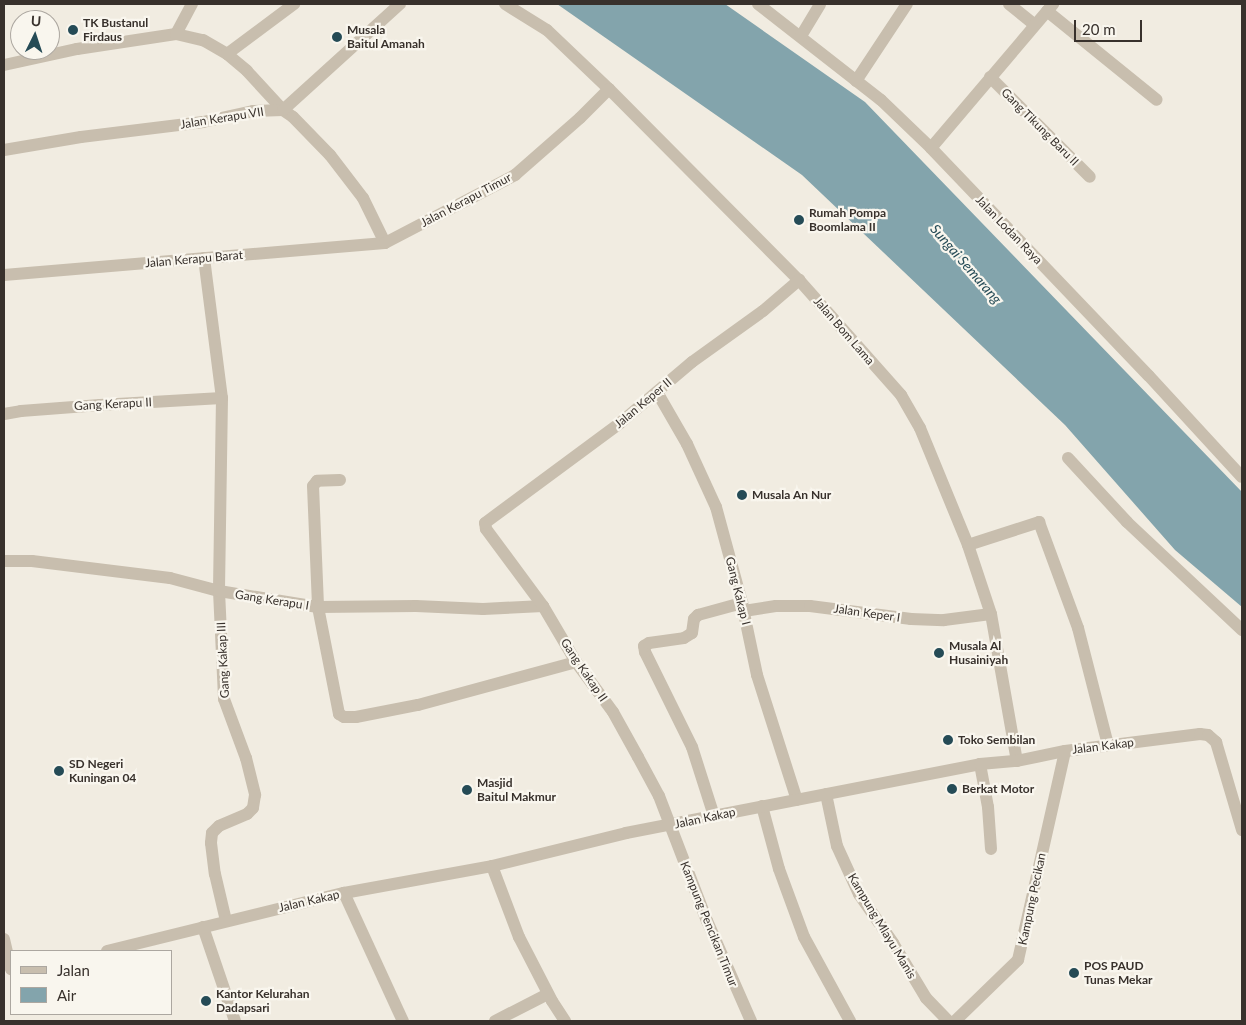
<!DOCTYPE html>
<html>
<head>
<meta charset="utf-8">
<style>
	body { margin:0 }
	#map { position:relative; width:1246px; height:1025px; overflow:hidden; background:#f1ece1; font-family:Lato,sans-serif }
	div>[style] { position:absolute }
	.water>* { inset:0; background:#83a4ac }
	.minor>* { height:12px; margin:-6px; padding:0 6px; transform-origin:6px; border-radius:6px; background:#c8beae }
	.dots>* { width:14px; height:14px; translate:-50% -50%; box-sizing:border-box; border:2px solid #f9f6ee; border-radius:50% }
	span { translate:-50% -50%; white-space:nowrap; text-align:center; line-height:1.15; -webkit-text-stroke:4.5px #f9f6ee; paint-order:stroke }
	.poi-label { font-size:12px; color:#38312c; font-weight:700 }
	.left { translate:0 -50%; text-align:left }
	.street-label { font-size:12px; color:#38312c }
	.water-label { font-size:14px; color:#254b56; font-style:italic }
	.frame { position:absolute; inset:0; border:5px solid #38312c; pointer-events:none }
	.legend { position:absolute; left:10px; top:950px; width:162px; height:65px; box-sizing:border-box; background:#f9f6ee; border:1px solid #aca7a0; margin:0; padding:6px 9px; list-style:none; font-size:15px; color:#38312c }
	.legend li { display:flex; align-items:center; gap:10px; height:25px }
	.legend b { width:25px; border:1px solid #aca7a0 }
	.north { position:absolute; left:10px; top:10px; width:50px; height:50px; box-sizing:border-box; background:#f9f6ee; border:1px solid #aca7a0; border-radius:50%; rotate:4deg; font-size:14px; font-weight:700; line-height:20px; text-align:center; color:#38312c }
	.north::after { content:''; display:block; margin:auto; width:18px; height:22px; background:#254b56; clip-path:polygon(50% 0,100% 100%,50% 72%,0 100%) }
	.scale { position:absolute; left:1074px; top:20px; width:68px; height:22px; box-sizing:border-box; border:2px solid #38312c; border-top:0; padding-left:6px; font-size:15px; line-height:18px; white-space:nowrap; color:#38312c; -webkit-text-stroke:4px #f9f6ee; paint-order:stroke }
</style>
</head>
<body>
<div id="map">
	<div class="water">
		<i style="clip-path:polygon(557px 4px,725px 4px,865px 102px,1242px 492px,1242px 607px,1175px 550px,1065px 425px,802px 175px)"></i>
	</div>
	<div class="minor">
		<i style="left:505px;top:4px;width:49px;rotate:31.8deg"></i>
		<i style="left:547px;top:30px;width:86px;rotate:43.6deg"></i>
		<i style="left:609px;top:89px;width:269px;rotate:45.2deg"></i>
		<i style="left:799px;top:280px;width:154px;rotate:48.4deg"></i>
		<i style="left:901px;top:395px;width:38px;rotate:60deg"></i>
		<i style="left:920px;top:428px;width:126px;rotate:67.7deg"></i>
		<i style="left:968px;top:545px;width:73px;rotate:71.6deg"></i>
		<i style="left:991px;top:614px;width:149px;rotate:80deg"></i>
		<i style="left:758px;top:4px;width:156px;rotate:38deg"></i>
		<i style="left:881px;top:100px;width:69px;rotate:43.8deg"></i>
		<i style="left:931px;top:148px;width:315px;rotate:46.3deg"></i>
		<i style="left:1149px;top:376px;width:137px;rotate:47.4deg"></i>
		<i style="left:1009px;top:4px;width:33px;rotate:39deg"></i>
		<i style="left:1047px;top:11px;width:141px;rotate:39deg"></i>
		<i style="left:176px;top:34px;width:34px;rotate:-62deg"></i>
		<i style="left:801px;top:36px;width:37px;rotate:-59deg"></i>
		<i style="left:227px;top:54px;width:26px;rotate:40deg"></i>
		<i style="left:247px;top:71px;width:53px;rotate:47.3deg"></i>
		<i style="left:283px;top:110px;width:12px;rotate:35deg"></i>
		<i style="left:293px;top:117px;width:53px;rotate:45.8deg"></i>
		<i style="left:330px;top:155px;width:54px;rotate:52.5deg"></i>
		<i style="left:363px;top:198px;width:50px;rotate:63.9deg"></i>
		<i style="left:4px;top:65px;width:75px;rotate:-12.4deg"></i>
		<i style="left:77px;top:49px;width:100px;rotate:-8.6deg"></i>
		<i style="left:176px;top:34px;width:28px;rotate:13deg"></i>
		<i style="left:203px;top:40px;width:28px;rotate:30deg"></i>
		<i style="left:227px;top:54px;width:84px;rotate:-36.7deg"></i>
		<i style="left:990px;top:77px;width:141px;rotate:45deg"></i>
		<i style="left:856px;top:81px;width:92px;rotate:-56.5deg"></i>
		<i style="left:931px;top:148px;width:189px;rotate:-49.7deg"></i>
		<i style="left:4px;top:150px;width:78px;rotate:-9.6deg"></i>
		<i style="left:81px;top:137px;width:123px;rotate:-7deg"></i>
		<i style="left:203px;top:122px;width:51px;rotate:-12.4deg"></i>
		<i style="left:253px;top:111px;width:30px;rotate:-2deg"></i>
		<i style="left:283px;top:110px;width:158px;rotate:-42.2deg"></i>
		<i style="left:204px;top:258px;width:141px;rotate:82.7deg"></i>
		<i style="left:222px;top:398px;width:193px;rotate:90.9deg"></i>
		<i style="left:219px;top:591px;width:108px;rotate:87.3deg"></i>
		<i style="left:224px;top:699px;width:63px;rotate:69.6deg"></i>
		<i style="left:246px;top:758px;width:38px;rotate:76deg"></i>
		<i style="left:255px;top:795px;width:13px;rotate:99deg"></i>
		<i style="left:253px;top:808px;width:8px;rotate:135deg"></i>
		<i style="left:247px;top:814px;width:30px;rotate:157deg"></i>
		<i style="left:219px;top:826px;width:10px;rotate:135deg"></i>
		<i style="left:212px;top:833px;width:10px;rotate:96deg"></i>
		<i style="left:211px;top:843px;width:31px;rotate:83deg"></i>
		<i style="left:215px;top:874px;width:48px;rotate:76.8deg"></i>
		<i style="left:4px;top:275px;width:382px;rotate:-4.8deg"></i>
		<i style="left:385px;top:243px;width:147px;rotate:-27.6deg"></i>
		<i style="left:515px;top:175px;width:86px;rotate:-41.2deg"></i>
		<i style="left:580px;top:118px;width:41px;rotate:-45deg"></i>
		<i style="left:657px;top:392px;width:60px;rotate:60deg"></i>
		<i style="left:687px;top:444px;width:69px;rotate:65.3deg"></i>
		<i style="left:716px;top:507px;width:95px;rotate:74.8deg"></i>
		<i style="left:741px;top:599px;width:78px;rotate:78.1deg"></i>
		<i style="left:757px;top:675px;width:131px;rotate:72.3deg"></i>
		<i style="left:4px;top:414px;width:17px;rotate:-10deg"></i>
		<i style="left:21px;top:411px;width:79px;rotate:-4.3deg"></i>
		<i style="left:100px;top:405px;width:122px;rotate:-3.3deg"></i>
		<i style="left:1068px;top:458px;width:87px;rotate:47.3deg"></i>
		<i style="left:1127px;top:522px;width:158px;rotate:43.2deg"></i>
		<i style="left:340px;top:480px;width:23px;rotate:178deg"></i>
		<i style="left:317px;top:481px;width:6px;rotate:129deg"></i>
		<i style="left:313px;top:486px;width:121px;rotate:87.6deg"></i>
		<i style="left:318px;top:607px;width:109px;rotate:78.9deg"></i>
		<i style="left:339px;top:714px;width:6px;rotate:31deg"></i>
		<i style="left:344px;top:717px;width:12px"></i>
		<i style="left:356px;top:717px;width:63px;rotate:-11deg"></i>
		<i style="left:418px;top:705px;width:164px;rotate:-15.2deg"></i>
		<i style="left:968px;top:545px;width:75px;rotate:-17.9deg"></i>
		<i style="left:1039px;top:522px;width:113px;rotate:69.8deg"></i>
		<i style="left:1078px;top:628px;width:121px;rotate:75.6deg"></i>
		<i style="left:4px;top:561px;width:28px"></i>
		<i style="left:32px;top:561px;width:139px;rotate:7deg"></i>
		<i style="left:170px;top:578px;width:51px;rotate:14.9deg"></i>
		<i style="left:219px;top:591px;width:100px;rotate:9.2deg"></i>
		<i style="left:318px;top:607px;width:98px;rotate:-0.6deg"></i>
		<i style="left:416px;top:606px;width:67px;rotate:2.6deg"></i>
		<i style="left:483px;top:609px;width:60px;rotate:-2.9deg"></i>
		<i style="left:744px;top:611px;width:32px;rotate:-9deg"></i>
		<i style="left:776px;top:606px;width:34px"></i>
		<i style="left:810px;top:606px;width:102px;rotate:7.3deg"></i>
		<i style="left:911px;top:619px;width:33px;rotate:2deg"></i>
		<i style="left:944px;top:620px;width:47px;rotate:-7.3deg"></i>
		<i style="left:980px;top:764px;width:44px;rotate:79.5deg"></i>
		<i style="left:988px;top:807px;width:42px;rotate:85.9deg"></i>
		<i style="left:826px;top:794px;width:53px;rotate:78.1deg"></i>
		<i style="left:837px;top:846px;width:53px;rotate:65.4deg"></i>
		<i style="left:859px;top:894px;width:60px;rotate:55.2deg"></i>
		<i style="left:893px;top:943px;width:64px;rotate:59deg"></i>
		<i style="left:926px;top:998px;width:32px;rotate:46deg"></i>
		<i style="left:762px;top:806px;width:65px;rotate:74.9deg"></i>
		<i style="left:779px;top:869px;width:72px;rotate:69.8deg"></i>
		<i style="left:804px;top:937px;width:96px;rotate:61.3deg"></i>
		<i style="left:714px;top:816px;width:72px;rotate:-107.7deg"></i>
		<i style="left:692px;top:747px;width:106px;rotate:-116.3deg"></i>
		<i style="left:645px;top:652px;width:6px;rotate:-99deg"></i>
		<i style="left:644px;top:646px;width:6px;rotate:-31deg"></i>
		<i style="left:649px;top:643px;width:35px;rotate:-8deg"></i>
		<i style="left:684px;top:638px;width:9px;rotate:-32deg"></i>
		<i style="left:692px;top:633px;width:14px;rotate:-82deg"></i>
		<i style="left:694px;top:619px;width:6px;rotate:-45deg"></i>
		<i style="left:698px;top:615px;width:46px;rotate:-15.3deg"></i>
		<i style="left:492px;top:866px;width:76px;rotate:69.2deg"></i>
		<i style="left:519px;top:937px;width:72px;rotate:62.7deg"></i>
		<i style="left:552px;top:1001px;width:24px;rotate:57deg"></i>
		<i style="left:344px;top:893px;width:141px;rotate:65.3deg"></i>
		<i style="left:203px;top:927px;width:99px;rotate:71.2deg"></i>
		<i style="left:4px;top:939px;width:31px;rotate:77deg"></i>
		<i style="left:107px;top:951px;width:244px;rotate:-13.8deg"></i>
		<i style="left:344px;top:893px;width:150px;rotate:-10.3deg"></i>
		<i style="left:492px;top:866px;width:138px;rotate:-13.8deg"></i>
		<i style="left:626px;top:833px;width:361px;rotate:-11deg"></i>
		<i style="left:980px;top:764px;width:37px;rotate:-5deg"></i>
		<i style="left:1017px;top:761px;width:49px;rotate:-11.8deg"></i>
		<i style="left:1065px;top:751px;width:136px;rotate:-7.2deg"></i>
		<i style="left:1200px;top:734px;width:8px;rotate:7deg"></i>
		<i style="left:1208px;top:735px;width:11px;rotate:41deg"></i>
		<i style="left:1216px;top:742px;width:92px;rotate:73.5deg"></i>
		<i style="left:495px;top:1021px;width:59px;rotate:-27deg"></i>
		<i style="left:751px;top:1021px;width:109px;rotate:-113.7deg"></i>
		<i style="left:707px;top:921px;width:134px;rotate:-111deg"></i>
		<i style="left:659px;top:796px;width:44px;rotate:-118.3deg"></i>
		<i style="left:638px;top:757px;width:51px;rotate:-119.1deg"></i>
		<i style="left:613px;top:712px;width:62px;rotate:-126.5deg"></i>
		<i style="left:576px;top:662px;width:65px;rotate:-120.5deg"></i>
		<i style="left:543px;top:606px;width:96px;rotate:-126.5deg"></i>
		<i style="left:486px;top:529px;width:6px;rotate:-99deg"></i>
		<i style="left:485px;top:523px;width:168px;rotate:-36.5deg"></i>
		<i style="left:620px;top:423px;width:94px;rotate:-40.3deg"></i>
		<i style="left:692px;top:362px;width:87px;rotate:-35.7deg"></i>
		<i style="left:763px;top:311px;width:48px;rotate:-40.7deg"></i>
		<i style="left:955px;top:1021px;width:88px;rotate:-44.1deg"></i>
		<i style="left:1018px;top:960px;width:214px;rotate:-77.3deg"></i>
	</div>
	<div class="dots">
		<i style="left:73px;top:30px;background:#254b56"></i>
		<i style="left:337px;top:37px;background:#254b56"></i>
		<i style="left:799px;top:220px;background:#254b56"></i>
		<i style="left:742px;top:495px;background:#254b56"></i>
		<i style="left:939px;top:653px;background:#254b56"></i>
		<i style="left:948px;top:740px;background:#254b56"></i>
		<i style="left:59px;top:771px;background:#254b56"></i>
		<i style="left:952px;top:789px;background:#254b56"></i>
		<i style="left:467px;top:790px;background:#254b56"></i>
		<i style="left:1074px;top:973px;background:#254b56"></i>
		<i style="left:206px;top:1001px;background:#254b56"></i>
	</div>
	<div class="poi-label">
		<span class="left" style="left:83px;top:30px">TK Bustanul<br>Firdaus</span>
		<span class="left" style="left:347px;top:37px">Musala<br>Baitul Amanah</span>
		<span class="left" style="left:809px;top:220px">Rumah Pompa<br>Boomlama II</span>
		<span class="left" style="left:752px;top:495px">Musala An Nur</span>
		<span class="left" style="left:949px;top:653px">Musala Al<br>Husainiyah</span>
		<span class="left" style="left:958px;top:740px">Toko Sembilan</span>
		<span class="left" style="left:69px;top:771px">SD Negeri<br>Kuningan 04</span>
		<span class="left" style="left:477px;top:790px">Masjid<br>Baitul Makmur</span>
		<span class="left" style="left:962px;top:789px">Berkat Motor</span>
		<span class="left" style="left:1084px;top:973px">POS PAUD<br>Tunas Mekar</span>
		<span class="left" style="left:216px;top:1001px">Kantor Kelurahan<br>Dadapsari</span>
	</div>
	<div class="street-label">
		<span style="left:222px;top:118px;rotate:-9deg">Jalan Kerapu VII</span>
		<span style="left:1040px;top:127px;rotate:45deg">Gang Tikung Baru II</span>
		<span style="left:466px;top:200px;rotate:-28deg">Jalan Kerapu Timur</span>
		<span style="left:1009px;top:230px;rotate:46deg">Jalan Lodan Raya</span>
		<span style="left:194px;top:259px;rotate:-5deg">Jalan Kerapu Barat</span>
		<span style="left:844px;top:331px;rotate:49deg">Jalan Bom Lama</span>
		<span style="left:643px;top:403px;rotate:-40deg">Jalan Keper II</span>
		<span style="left:113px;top:404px;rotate:-3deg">Gang Kerapu II</span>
		<span style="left:738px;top:591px;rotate:76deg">Gang Kakap I</span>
		<span style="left:272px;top:600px;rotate:9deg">Gang Kerapu I</span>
		<span style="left:867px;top:613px;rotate:8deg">Jalan Keper I</span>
		<span style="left:223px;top:660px;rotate:-93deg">Gang Kakap III</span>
		<span style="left:584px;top:670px;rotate:56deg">Gang Kakap II</span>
		<span style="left:1103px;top:746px;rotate:-7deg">Jalan Kakap</span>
		<span style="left:705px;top:818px;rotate:-12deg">Jalan Kakap</span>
		<span style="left:1032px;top:899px;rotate:-78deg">Kampung Pecikan</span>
		<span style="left:309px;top:901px;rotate:-13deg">Jalan Kakap</span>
		<span style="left:709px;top:924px;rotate:68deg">Kampung Pencikan Timur</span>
		<span style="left:882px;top:926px;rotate:59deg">Kampung Mlayu Manis</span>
	</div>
	<div class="water-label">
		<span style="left:966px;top:264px;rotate:49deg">Sungai Semarang</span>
	</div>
	<div class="frame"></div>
	<ul class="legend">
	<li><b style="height:6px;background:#c8beae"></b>Jalan</li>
	<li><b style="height:14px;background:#83a4ac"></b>Air</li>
	</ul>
	<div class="north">U</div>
	<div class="scale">20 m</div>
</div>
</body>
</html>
